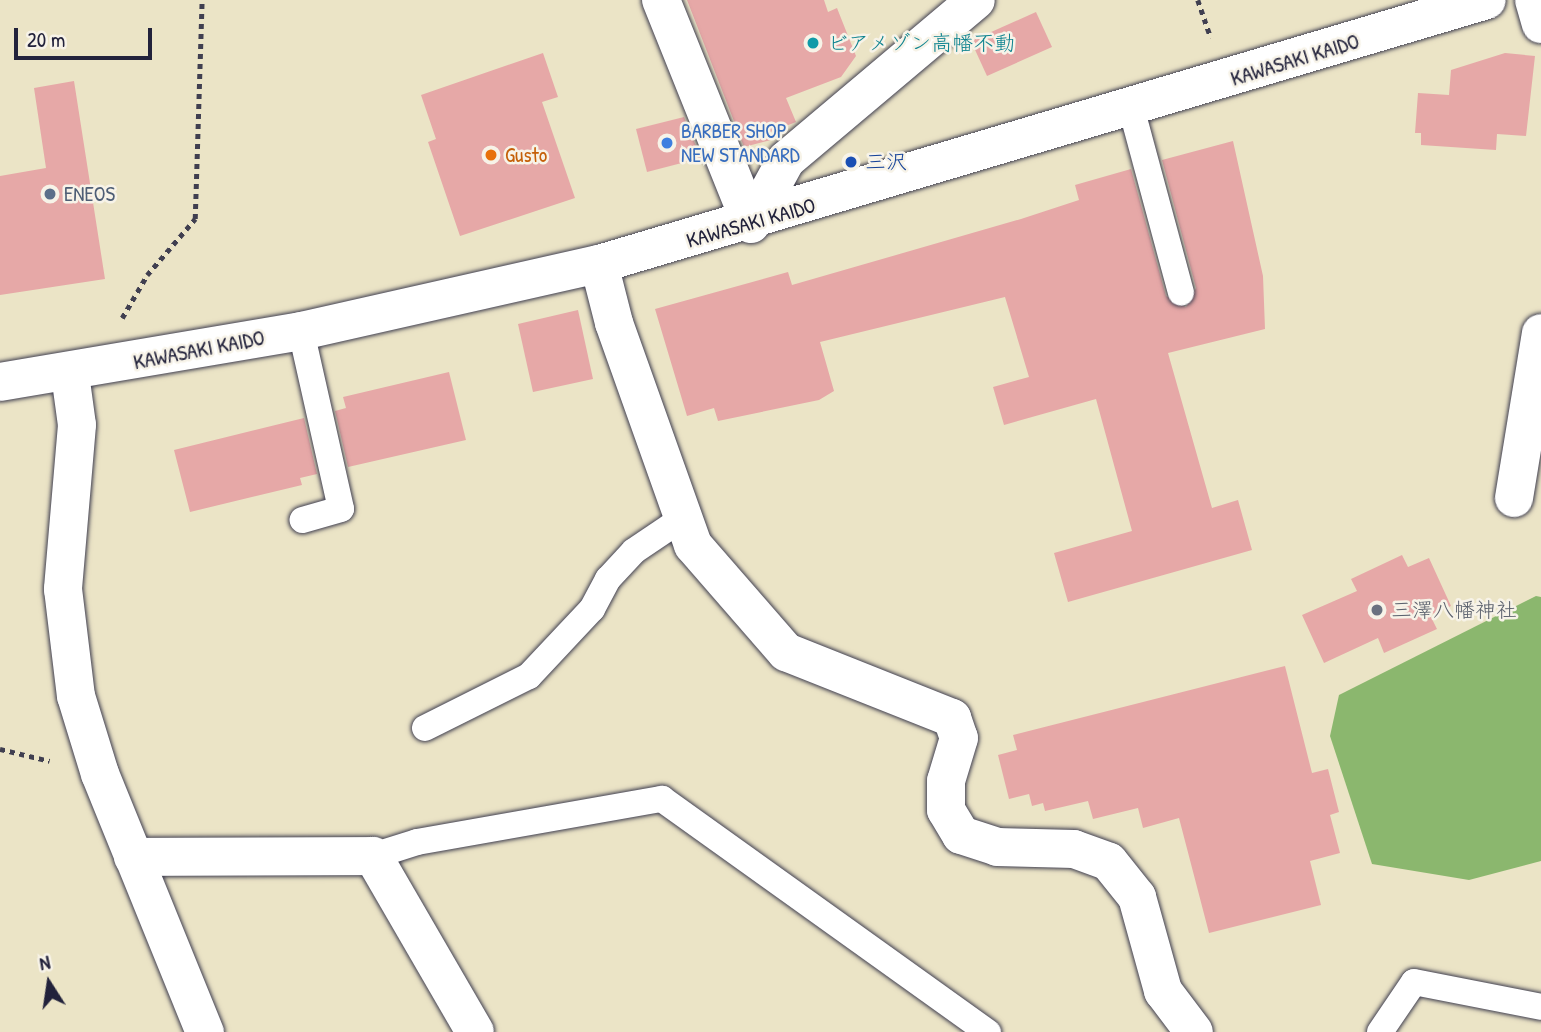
<!DOCTYPE html>
<html>
<head>
<meta charset="utf-8">
<style>
	body { margin:0 }
	#map { position:relative; width:1541px; height:1032px; overflow:hidden; background:#ebe4c6; font-family:"Patrick Hand","Klee One",sans-serif }
	div>[style] { position:absolute }
	.forest>* { inset:0; background:#8bb76e }
	.building>* { inset:0; background:#e6a8a7 }
	.path>* { height:4.5px; margin-top:-2.25px; transform-origin:0; background:repeating-linear-gradient(90deg,#403f50 0 5px,transparent 0 10px) }
	.roads { filter:drop-shadow(0 0 2px #403f50) drop-shadow(0 0 2px #403f50) }
	.lane>* { height:26px; margin:-13px; padding:0 13px; transform-origin:13px; border-radius:13px; background:#fff }
	.street>* { height:38px; margin:-19px; padding:0 19px; transform-origin:19px; border-radius:19px; background:#fff }
	.secondary>* { height:38px; margin:-19px; padding:0 19px; transform-origin:19px; border-radius:19px; background:#fff }
	.primary>* { height:38px; margin:-19px; padding:0 19px; transform-origin:19px; border-radius:19px; background:#fff }
	.dots>* { width:19px; height:19px; translate:-50% -50%; box-sizing:border-box; border:4px solid #f7f3e8; border-radius:50% }
	span { translate:-50% -50%; white-space:nowrap; text-align:center; line-height:1.15; -webkit-text-stroke:5px #f7f3e8; paint-order:stroke }
	.culture-label { font-size:21px; color:#0d838f }
	.left { translate:0 -50%; text-align:left }
	.street-label { font-size:21px; color:#22223b }
	.shop-label { font-size:21px; color:#366cbe }
	.food-label { font-size:21px; color:#c56008 }
	.transit-label { font-size:21px; color:#164399 }
	.service-label { font-size:21px; color:#4e5e75 }
	.worship-label { font-size:21px; color:#5b616d }
	.north { position:absolute; left:14px; top:948px; width:70px; height:70px; -webkit-text-stroke:5px #f7f3e8; paint-order:stroke; rotate:348deg; font-size:19px; font-weight:700; line-height:28px; text-align:center; color:#22223b }
	.north::after { content:''; display:block; margin:auto; width:24px; height:32px; background:#22223b; clip-path:polygon(50% 0,100% 100%,50% 72%,0 100%) }
	.scale { position:absolute; left:14px; top:28px; width:138px; height:32px; box-sizing:border-box; border:4px solid #22223b; border-top:0; padding-left:9px; font-size:21px; line-height:24px; white-space:nowrap; color:#22223b; -webkit-text-stroke:5px #f7f3e8; paint-order:stroke }
</style>
</head>
<body>
<div id="map">
	<div class="forest">
		<i style="clip-path:polygon(1536px 596px,1541px 597px,1541px 861px,1469px 880px,1372px 864px,1330px 736px,1339px 695px)"></i>
	</div>
	<div class="building">
		<i style="clip-path:polygon(687px 0,824px 0,828px 12px,837px 8px,856px 56px,841px 77px,786px 98px,796px 122px,768px 133px,771px 140px,744px 147px)"></i>
		<i style="clip-path:polygon(1036px 12px,1052px 47px,987px 76px,971px 41px)"></i>
		<i style="clip-path:polygon(543px 53px,558px 97px,542px 102px,575px 198px,460px 236px,428px 142px,436px 139px,421px 95px)"></i>
		<i style="clip-path:polygon(1505px 53px,1535px 56px,1526px 136px,1497px 134px,1496px 150px,1421px 145px,1421px 133px,1415px 133px,1418px 93px,1449px 95px,1451px 70px)"></i>
		<i style="clip-path:polygon(74px 81px,105px 279px,0 295px,0 176px,46px 168px,34px 88px)"></i>
		<i style="clip-path:polygon(684px 117px,701px 158px,647px 172px,636px 129px)"></i>
		<i style="clip-path:polygon(1233px 141px,1263px 276px,1265px 329px,1168px 353px,1212px 508px,1238px 500px,1252px 550px,1068px 602px,1054px 553px,1132px 531px,1096px 399px,1004px 425px,993px 387px,1029px 377px,1005px 297px,820px 342px,834px 391px,819px 400px,718px 421px,714px 408px,687px 416px,655px 309px,788px 272px,792px 285px,1021px 219px,1079px 200px,1075px 185px,1131px 169px,1166px 296px,1186px 307px,1196px 288px,1162px 160px)"></i>
		<i style="clip-path:polygon(578px 310px,593px 379px,533px 392px,518px 324px)"></i>
		<i style="clip-path:polygon(449px 372px,466px 440px,348px 467px,335px 411px,346px 408px,343px 397px)"></i>
		<i style="clip-path:polygon(304px 418px,317px 474px,300px 478px,302px 485px,190px 512px,174px 450px)"></i>
		<i style="clip-path:polygon(1402px 555px,1408px 567px,1429px 558px,1451px 606px,1430px 615px,1437px 629px,1384px 653px,1378px 638px,1324px 663px,1302px 615px,1357px 591px,1351px 579px)"></i>
		<i style="clip-path:polygon(1285px 666px,1312px 773px,1328px 769px,1339px 812px,1330px 815px,1340px 853px,1310px 861px,1321px 905px,1209px 933px,1179px 818px,1143px 828px,1138px 808px,1093px 819px,1088px 801px,1045px 811px,1043px 803px,1032px 806px,1029px 794px,1009px 799px,998px 755px,1017px 750px,1013px 735px)"></i>
	</div>
	<div class="path">
		<i style="left:1198px;top:0;width:40px;rotate:71.1deg"></i>
		<i style="left:122px;top:318px;width:50px;rotate:-59.8deg"></i>
		<i style="left:147px;top:275px;width:74px;rotate:-49.4deg"></i>
		<i style="left:195px;top:219px;width:219px;rotate:-88.2deg"></i>
		<i style="left:0;top:749px;width:51px;rotate:13.5deg"></i>
	</div>
	<div class="roads">
		<div class="lane">
			<i style="left:1132px;top:111px;width:188px;rotate:74.9deg"></i>
			<i style="left:301px;top:331px;width:182px;rotate:77.3deg"></i>
			<i style="left:341px;top:509px;width:40px;rotate:164deg"></i>
			<i style="left:425px;top:728px;width:116px;rotate:-26.6deg"></i>
			<i style="left:529px;top:676px;width:92px;rotate:-46.8deg"></i>
			<i style="left:592px;top:609px;width:34px;rotate:-62deg"></i>
			<i style="left:608px;top:579px;width:38px;rotate:-47deg"></i>
			<i style="left:634px;top:551px;width:55px;rotate:-34deg"></i>
			<i style="left:373px;top:856px;width:46px;rotate:-17.7deg"></i>
			<i style="left:417px;top:842px;width:249px;rotate:-10deg"></i>
			<i style="left:662px;top:799px;width:401px;rotate:35.6deg"></i>
			<i style="left:1380px;top:1032px;width:60px;rotate:-55.8deg"></i>
			<i style="left:1414px;top:982px;width:129px;rotate:11.1deg"></i>
		</div>
		<div class="street">
			<i style="left:661px;top:0;width:241px;rotate:68.1deg"></i>
			<i style="left:1534px;top:0;width:25px;rotate:74deg"></i>
			<i style="left:751px;top:224px;width:73px;rotate:-61.3deg"></i>
			<i style="left:786px;top:160px;width:248px;rotate:-40.1deg"></i>
			<i style="left:599px;top:264px;width:61px;rotate:75.7deg"></i>
			<i style="left:614px;top:323px;width:236px;rotate:70.4deg"></i>
			<i style="left:693px;top:545px;width:142px;rotate:49deg"></i>
			<i style="left:786px;top:652px;width:179px;rotate:21.7deg"></i>
			<i style="left:952px;top:718px;width:21px;rotate:71deg"></i>
			<i style="left:959px;top:738px;width:45px;rotate:106.8deg"></i>
			<i style="left:946px;top:781px;width:29px;rotate:90deg"></i>
			<i style="left:946px;top:810px;width:29px;rotate:59deg"></i>
			<i style="left:961px;top:835px;width:38px;rotate:18deg"></i>
			<i style="left:997px;top:847px;width:77px;rotate:1.5deg"></i>
			<i style="left:1074px;top:849px;width:37px;rotate:20deg"></i>
			<i style="left:1109px;top:862px;width:45px;rotate:51.3deg"></i>
			<i style="left:1137px;top:897px;width:98px;rotate:74.5deg"></i>
			<i style="left:1163px;top:991px;width:51px;rotate:52.9deg"></i>
			<i style="left:1514px;top:498px;width:167px;rotate:-80.7deg"></i>
			<i style="left:133px;top:857px;width:240px;rotate:-0.2deg"></i>
			<i style="left:373px;top:856px;width:203px;rotate:59.9deg"></i>
		</div>
		<div class="secondary">
			<i style="left:70px;top:374px;width:51px;rotate:82.2deg"></i>
			<i style="left:77px;top:425px;width:165px;rotate:94.9deg"></i>
			<i style="left:63px;top:589px;width:108px;rotate:83.1deg"></i>
			<i style="left:76px;top:696px;width:82px;rotate:72.9deg"></i>
			<i style="left:100px;top:774px;width:279px;rotate:67.9deg"></i>
		</div>
		<div class="primary">
			<i style="left:0;top:382px;width:305px;rotate:-9.6deg"></i>
			<i style="left:301px;top:331px;width:305px;rotate:-12.7deg"></i>
			<i style="left:599px;top:264px;width:926px;rotate:-16.56deg"></i>
		</div>
	</div>
	<div class="dots">
		<i style="left:813px;top:43px;background:#0f9aa8"></i>
		<i style="left:667px;top:143px;background:#3f7fe0"></i>
		<i style="left:491px;top:155px;background:#e8710a"></i>
		<i style="left:851px;top:162px;background:#1a4fb4"></i>
		<i style="left:50px;top:194px;background:#5c6f8a"></i>
		<i style="left:1377px;top:610px;background:#6b7280"></i>
	</div>
	<div class="culture-label">
		<span class="left" style="left:827px;top:43px">ビアメゾン高幡不動</span>
	</div>
	<div class="street-label">
		<span style="left:1295px;top:60px;rotate:-17deg">KAWASAKI KAIDO</span>
		<span style="left:751px;top:223px;rotate:-16deg">KAWASAKI KAIDO</span>
		<span style="left:199px;top:350px;rotate:-11deg">KAWASAKI KAIDO</span>
	</div>
	<div class="shop-label">
		<span class="left" style="left:681px;top:143px">BARBER SHOP<br>NEW STANDARD</span>
	</div>
	<div class="food-label">
		<span class="left" style="left:505px;top:155px">Gusto</span>
	</div>
	<div class="transit-label">
		<span class="left" style="left:865px;top:162px">三沢</span>
	</div>
	<div class="service-label">
		<span class="left" style="left:64px;top:194px">ENEOS</span>
	</div>
	<div class="worship-label">
		<span class="left" style="left:1391px;top:610px">三澤八幡神社</span>
	</div>
	<div class="north">N</div>
	<div class="scale">20 m</div>
</div>
</body>
</html>
